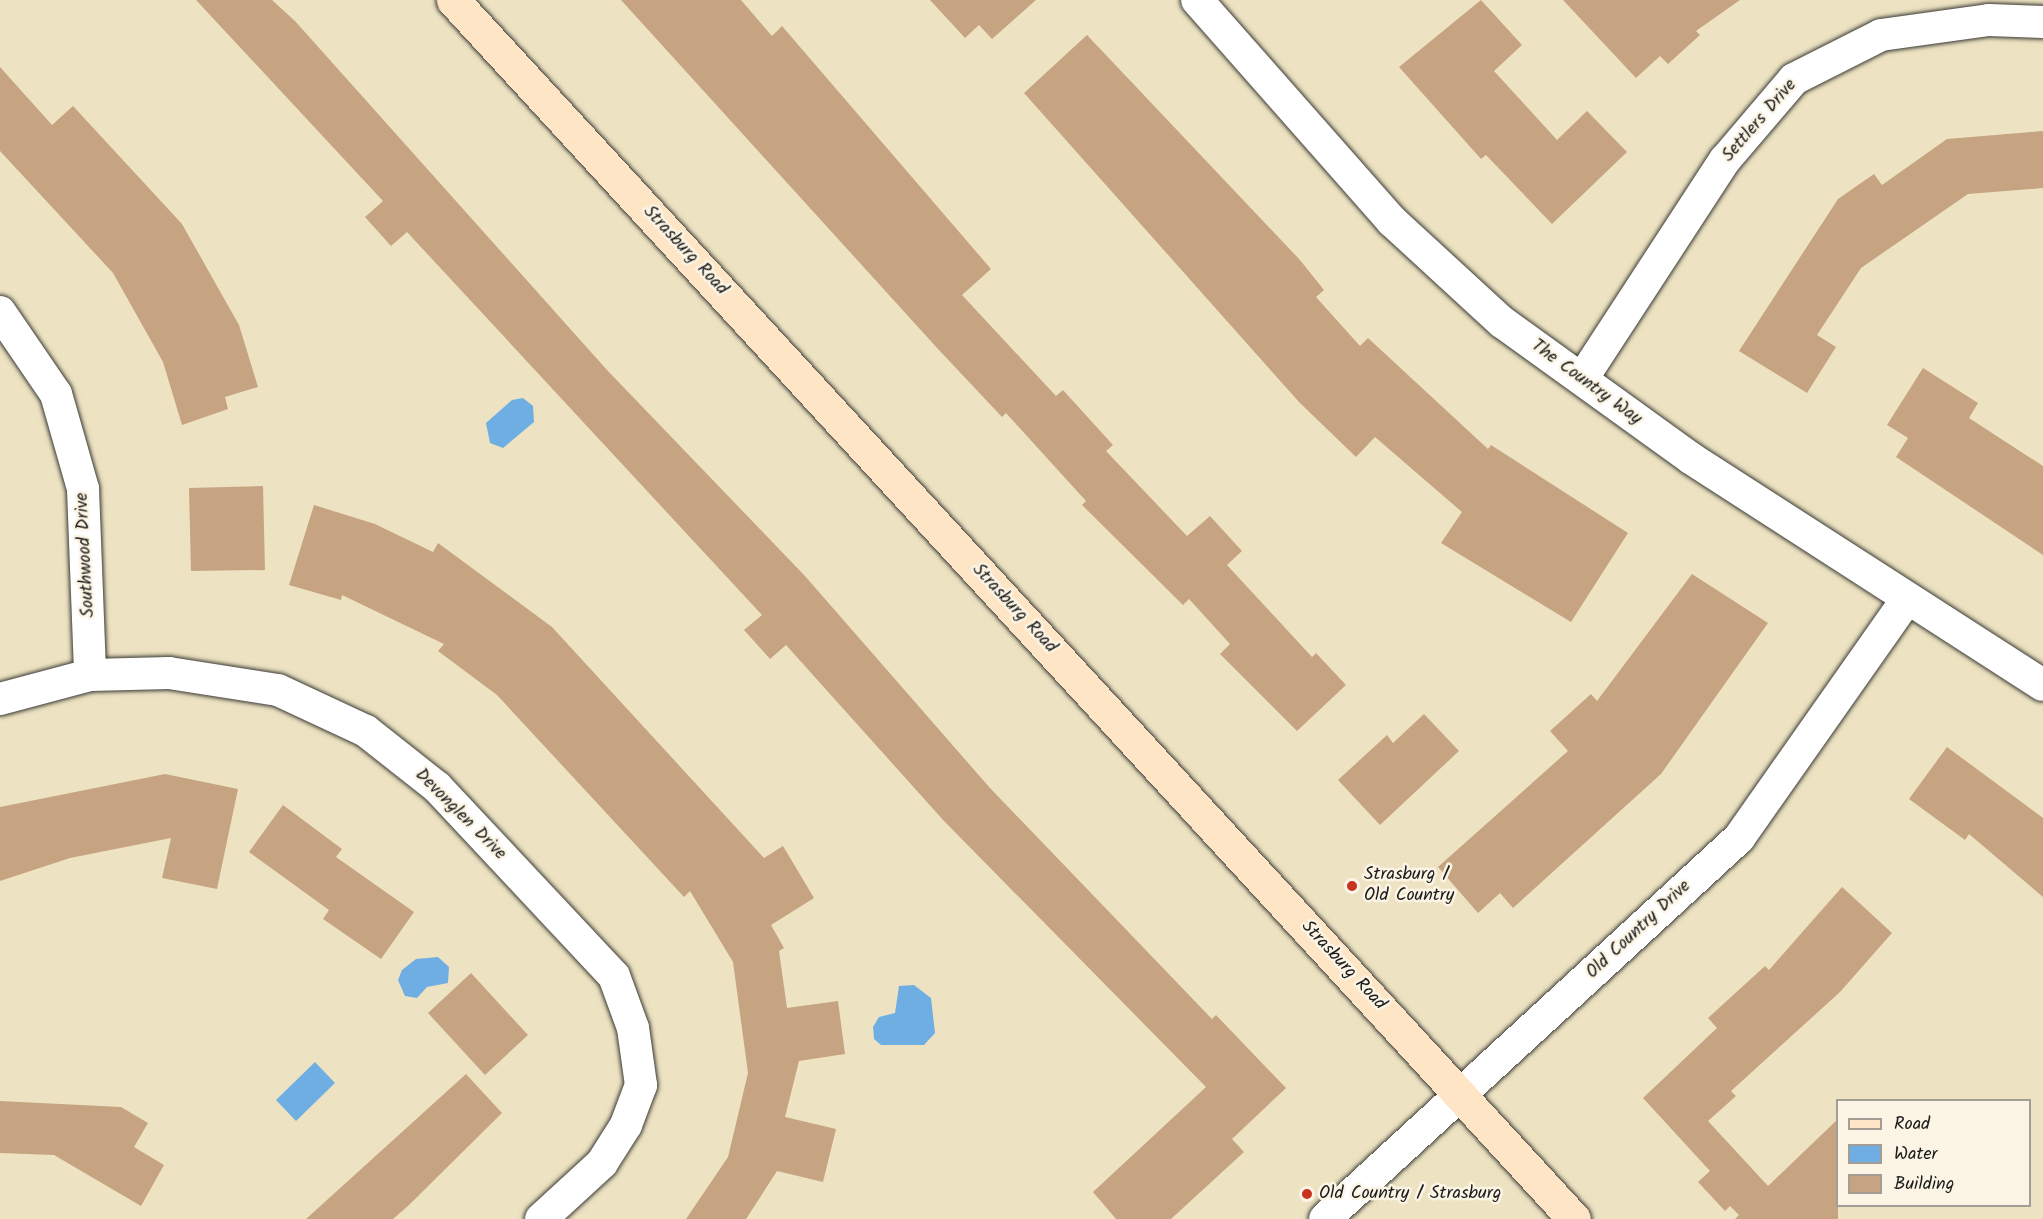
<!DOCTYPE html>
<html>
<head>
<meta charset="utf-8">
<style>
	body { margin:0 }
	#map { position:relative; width:2043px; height:1219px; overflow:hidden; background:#ede3c2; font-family:Kalam,sans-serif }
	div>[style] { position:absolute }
	.water>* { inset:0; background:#6faee2 }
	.building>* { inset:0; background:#c6a481 }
	.roads { filter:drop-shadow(0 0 2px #3b3a35) drop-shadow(0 0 2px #3b3a35) }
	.street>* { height:32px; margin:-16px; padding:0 16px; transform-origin:16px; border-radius:16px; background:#fff }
	.secondary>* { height:33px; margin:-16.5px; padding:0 16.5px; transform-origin:16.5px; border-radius:16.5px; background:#fee5c5 }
	.dots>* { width:16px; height:16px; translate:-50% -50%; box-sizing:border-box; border:3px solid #fcf5e5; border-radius:50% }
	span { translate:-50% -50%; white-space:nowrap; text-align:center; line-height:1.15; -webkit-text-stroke:5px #fcf5e5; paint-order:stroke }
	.street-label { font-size:18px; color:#1c1c1c }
	.poi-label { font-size:18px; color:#1c1c1c }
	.left { translate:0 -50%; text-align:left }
	.legend { position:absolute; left:1836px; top:1099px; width:195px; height:108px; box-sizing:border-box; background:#fcf5e5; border:2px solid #a29e95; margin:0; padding:8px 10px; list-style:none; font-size:18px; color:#1c1c1c }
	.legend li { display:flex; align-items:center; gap:12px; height:30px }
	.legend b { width:30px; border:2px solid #a29e95 }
</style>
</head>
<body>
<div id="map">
	<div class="water">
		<i style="clip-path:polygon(523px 398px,533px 406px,534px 422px,503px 448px,490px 443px,486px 423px,512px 400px)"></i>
		<i style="clip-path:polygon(438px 957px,449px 967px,448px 983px,427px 987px,417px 998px,405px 996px,398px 980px,402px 970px,416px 959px)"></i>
		<i style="clip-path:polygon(914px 985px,931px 998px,935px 1033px,924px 1045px,881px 1045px,874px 1039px,873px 1027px,879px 1017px,895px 1013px,899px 986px)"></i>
		<i style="clip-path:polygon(315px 1062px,335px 1083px,296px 1121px,276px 1100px)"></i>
	</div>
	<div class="building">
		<i style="clip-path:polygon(196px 0,272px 0,295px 21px,607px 370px,805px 576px,990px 788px,1212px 1019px,1216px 1015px,1286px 1088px,1232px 1139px,1244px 1152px,1171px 1219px,1116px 1219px,1093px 1192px,1206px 1087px,944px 821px,786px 645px,770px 659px,744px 630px,762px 615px,407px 232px,391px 246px,365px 217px,383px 201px)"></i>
		<i style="clip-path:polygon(621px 0,741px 0,772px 36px,782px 26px,991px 269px,962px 295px,1056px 396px,1063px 390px,1113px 445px,1106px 451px,1187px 536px,1210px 516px,1242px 551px,1227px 565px,1312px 657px,1316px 653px,1346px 685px,1297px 731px,1220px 654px,1230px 644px,1189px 599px,1183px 605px,1082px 505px,1086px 501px,1006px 413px,1002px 417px,938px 349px)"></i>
		<i style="clip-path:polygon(930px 0,1036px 0,992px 39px,979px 25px,965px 38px)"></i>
		<i style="clip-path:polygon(1481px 0,1522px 45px,1494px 71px,1557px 140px,1587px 111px,1627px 152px,1552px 224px,1486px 155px,1481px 159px,1399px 67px)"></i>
		<i style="clip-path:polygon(1563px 0,1740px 0,1696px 31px,1700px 35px,1668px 64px,1660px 56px,1636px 78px)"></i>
		<i style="clip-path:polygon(1087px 35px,1300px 260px,1324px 290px,1316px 297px,1360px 346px,1368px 338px,1488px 449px,1491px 445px,1628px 533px,1571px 622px,1441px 543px,1462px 512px,1375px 437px,1356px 457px,1299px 402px,1024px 93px)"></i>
		<i style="clip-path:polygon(0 67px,52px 125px,73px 106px,182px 224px,239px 325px,258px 387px,225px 397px,228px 409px,182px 425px,163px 362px,113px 273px,0 151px)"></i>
		<i style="clip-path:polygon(2043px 131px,2043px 188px,1968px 194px,1861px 268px,1817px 335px,1836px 347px,1807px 393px,1739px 351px,1838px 199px,1874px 174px,1882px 185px,1947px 139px)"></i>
		<i style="clip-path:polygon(1923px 368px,1978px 403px,1969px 418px,2043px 466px,2043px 555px,1896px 457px,1908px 438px,1887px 425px)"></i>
		<i style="clip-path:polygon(263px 486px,265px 570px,191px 571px,189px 488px)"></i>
		<i style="clip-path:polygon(314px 505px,375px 524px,433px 552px,438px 543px,552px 627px,764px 858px,783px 846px,814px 898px,771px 925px,784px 948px,779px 951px,787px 1008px,838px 1001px,845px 1054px,799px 1061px,785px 1117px,836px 1129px,823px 1182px,777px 1171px,746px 1219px,686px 1219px,728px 1157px,748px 1073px,733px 962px,690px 891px,684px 897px,497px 695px,438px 651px,444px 644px,342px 595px,341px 600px,289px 585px)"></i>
		<i style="clip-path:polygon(1692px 574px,1768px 623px,1661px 774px,1513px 908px,1500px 893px,1478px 913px,1438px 867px,1568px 751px,1550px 731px,1591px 694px,1597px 701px)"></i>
		<i style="clip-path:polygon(1424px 714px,1459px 751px,1380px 825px,1338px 780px,1387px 735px,1393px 743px)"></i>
		<i style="clip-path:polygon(1947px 747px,2043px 818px,2043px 897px,1969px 834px,1965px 840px,1909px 799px)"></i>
		<i style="clip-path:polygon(165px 774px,238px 789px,217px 889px,162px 878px,171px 838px,70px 858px,0 881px,0 807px)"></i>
		<i style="clip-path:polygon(283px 805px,342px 849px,336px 857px,414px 912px,381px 959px,323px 919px,329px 910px,249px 852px)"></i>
		<i style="clip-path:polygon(1842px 887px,1892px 933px,1840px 992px,1731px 1091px,1736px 1096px,1708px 1121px,1768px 1186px,1838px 1119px,1838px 1219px,1735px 1219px,1739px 1215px,1730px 1206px,1725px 1211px,1698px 1182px,1710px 1171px,1643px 1098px,1717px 1028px,1708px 1018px,1765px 966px,1769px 970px)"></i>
		<i style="clip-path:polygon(471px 973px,528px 1035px,485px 1075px,428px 1013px)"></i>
		<i style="clip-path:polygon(466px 1074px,502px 1113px,408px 1206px,393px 1219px,306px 1219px)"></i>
		<i style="clip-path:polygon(0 1101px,121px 1107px,148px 1123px,134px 1147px,164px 1165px,141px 1206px,54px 1155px,0 1153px)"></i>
	</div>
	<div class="roads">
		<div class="street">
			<i style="left:1197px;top:0;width:295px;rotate:48.6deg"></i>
			<i style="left:1392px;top:221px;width:149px;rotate:42.6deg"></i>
			<i style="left:1502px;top:322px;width:234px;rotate:35.8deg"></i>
			<i style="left:1692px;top:459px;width:417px;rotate:32.8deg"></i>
			<i style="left:0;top:312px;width:99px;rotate:55.7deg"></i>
			<i style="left:56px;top:394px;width:99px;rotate:74.1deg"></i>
			<i style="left:83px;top:489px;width:186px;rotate:87.8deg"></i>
			<i style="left:1582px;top:379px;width:262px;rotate:-56.9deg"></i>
			<i style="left:1725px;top:160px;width:106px;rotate:-49.6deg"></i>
			<i style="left:1794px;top:79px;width:97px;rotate:-26.8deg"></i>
			<i style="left:1881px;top:35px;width:109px;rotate:-7.9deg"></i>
			<i style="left:1989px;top:20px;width:54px;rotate:2.1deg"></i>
			<i style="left:0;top:699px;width:93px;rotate:-14.9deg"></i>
			<i style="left:90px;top:675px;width:79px;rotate:-1.5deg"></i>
			<i style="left:169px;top:673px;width:110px;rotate:8.9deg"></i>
			<i style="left:278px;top:690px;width:97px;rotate:25deg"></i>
			<i style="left:366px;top:731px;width:90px;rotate:38.3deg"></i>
			<i style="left:437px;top:787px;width:259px;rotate:46.9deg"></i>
			<i style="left:614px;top:976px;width:55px;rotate:69.9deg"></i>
			<i style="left:633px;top:1028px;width:58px;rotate:82deg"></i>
			<i style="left:641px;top:1085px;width:43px;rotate:110.6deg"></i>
			<i style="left:626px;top:1125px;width:45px;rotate:122.3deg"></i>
			<i style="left:602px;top:1163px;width:83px;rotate:137.4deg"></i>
			<i style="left:1325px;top:1219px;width:563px;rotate:-42.62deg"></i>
			<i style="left:1739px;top:838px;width:291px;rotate:-54.9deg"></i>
		</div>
		<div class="secondary">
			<i style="left:453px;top:0;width:1656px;rotate:47.4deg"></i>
		</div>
	</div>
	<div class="dots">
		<i style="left:1352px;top:886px;background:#c8321e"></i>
		<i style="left:1307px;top:1194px;background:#c8321e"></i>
	</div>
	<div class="street-label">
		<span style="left:1760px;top:121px;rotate:-49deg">Settlers Drive</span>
		<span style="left:685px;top:251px;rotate:47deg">Strasburg Road</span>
		<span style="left:1586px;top:383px;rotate:36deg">The Country Way</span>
		<span style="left:86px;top:555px;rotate:-93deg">Southwood Drive</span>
		<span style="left:1014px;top:609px;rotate:47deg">Strasburg Road</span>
		<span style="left:460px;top:815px;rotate:45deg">Devonglen Drive</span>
		<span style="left:1639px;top:930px;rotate:-43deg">Old Country Drive</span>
		<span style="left:1343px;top:966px;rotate:47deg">Strasburg Road</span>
	</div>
	<div class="poi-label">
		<span class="left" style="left:1364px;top:886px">Strasburg /<br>Old Country</span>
		<span class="left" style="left:1319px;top:1194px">Old Country / Strasburg</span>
	</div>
	<ul class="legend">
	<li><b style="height:8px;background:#fee5c5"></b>Road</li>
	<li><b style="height:16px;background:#6faee2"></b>Water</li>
	<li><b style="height:16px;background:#c6a481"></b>Building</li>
	</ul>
</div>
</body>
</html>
